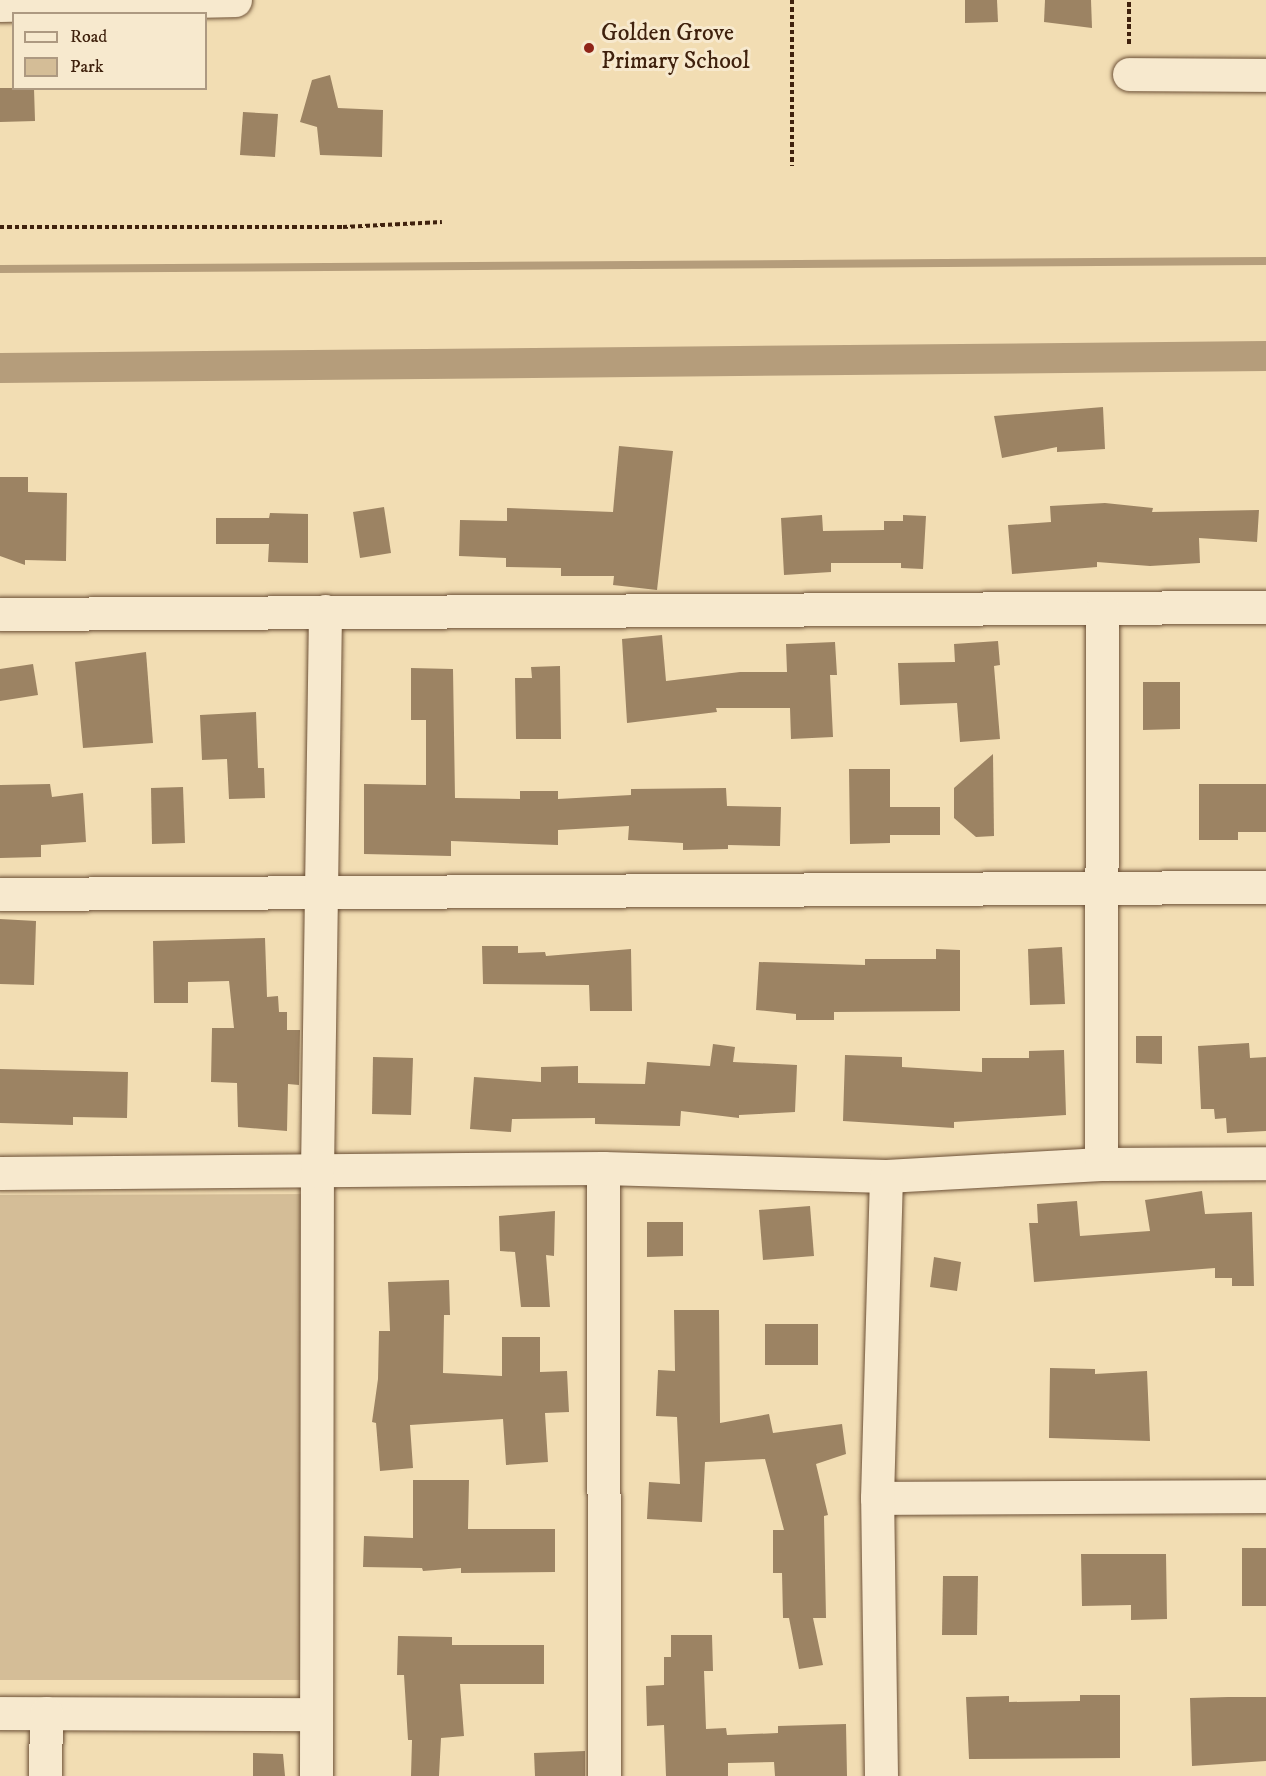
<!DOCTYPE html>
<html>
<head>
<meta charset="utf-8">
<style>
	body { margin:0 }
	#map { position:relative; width:1266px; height:1776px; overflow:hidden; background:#f2ddb3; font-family:"IM FELL DW Pica",serif }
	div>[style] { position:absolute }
	.green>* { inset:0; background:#d4bd97 }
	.stream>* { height:8px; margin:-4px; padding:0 4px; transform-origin:4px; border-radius:4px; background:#b59d7b }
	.canal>* { height:30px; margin:-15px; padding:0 15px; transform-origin:15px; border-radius:15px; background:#b59d7b }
	.building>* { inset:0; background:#9c8363 }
	.path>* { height:4px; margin-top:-2px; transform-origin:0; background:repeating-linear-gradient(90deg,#3f210d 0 4.5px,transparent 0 7.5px) }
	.roads { filter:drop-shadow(0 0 2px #6c5036) drop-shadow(0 0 2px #6c5036) }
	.minor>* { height:33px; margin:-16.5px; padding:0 16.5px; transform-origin:16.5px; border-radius:16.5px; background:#f7e9ce }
	.dots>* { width:16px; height:16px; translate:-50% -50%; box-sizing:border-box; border:3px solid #f7e9ce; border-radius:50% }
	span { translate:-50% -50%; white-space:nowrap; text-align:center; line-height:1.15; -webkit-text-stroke:6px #f7e9ce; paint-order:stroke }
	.poi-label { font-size:24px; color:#3f210d }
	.left { translate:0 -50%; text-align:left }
	.legend { position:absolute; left:12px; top:12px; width:195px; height:78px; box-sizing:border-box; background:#f7e9ce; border:2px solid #ad9981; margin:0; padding:8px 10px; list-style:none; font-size:18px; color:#3f210d }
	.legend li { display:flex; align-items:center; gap:12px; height:30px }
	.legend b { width:30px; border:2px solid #ad9981 }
</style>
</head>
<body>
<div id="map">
	<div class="green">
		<i style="clip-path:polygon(316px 1194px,319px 1680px,0 1680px,0 1195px)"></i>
	</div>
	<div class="stream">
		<i style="left:0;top:269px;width:1266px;rotate:-0.36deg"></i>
	</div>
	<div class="canal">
		<i style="left:0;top:368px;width:1266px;rotate:-0.54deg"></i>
	</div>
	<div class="building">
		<i style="clip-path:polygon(965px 0,997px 0,998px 22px,965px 23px)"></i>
		<i style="clip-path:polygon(1045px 0,1091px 0,1092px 28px,1044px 22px)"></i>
		<i style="clip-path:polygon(330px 75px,338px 108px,383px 110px,382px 157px,320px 155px,317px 127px,300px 122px,312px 80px)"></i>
		<i style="clip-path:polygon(0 88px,34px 88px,35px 121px,0 122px)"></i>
		<i style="clip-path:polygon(243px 112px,278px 114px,275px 157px,240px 155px)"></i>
		<i style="clip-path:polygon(1103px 407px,1105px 449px,1057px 452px,1057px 447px,1002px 458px,994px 416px)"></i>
		<i style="clip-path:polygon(619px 446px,673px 451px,657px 590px,613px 585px,614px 576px,561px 576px,561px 568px,506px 567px,506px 558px,459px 556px,460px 520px,507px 521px,507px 508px,613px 512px)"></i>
		<i style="clip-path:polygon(0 477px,28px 477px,28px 492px,67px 493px,66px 561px,25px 560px,25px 565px,0 556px)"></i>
		<i style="clip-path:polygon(1105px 503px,1153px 508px,1152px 512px,1259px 510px,1257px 542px,1199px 538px,1200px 563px,1150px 566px,1097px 562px,1097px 567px,1012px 574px,1008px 525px,1051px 522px,1050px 506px)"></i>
		<i style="clip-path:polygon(384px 507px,391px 553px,360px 558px,353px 512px)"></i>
		<i style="clip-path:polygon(270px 513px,308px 514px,308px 563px,268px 562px,269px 544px,216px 544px,216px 518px,269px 518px)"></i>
		<i style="clip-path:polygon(822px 515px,823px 531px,884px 530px,884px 521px,903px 521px,903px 515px,926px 516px,923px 569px,901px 568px,901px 563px,831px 563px,831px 572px,784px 575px,781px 518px)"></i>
		<i style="clip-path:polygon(662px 635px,666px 681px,740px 672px,787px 672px,786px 644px,835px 642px,837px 675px,830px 675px,833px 737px,791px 739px,790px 708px,716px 708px,717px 712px,627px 723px,622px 639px)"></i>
		<i style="clip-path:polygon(998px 641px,1000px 665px,994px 666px,1000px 739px,960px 742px,957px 703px,900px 705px,898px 663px,955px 662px,954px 644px)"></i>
		<i style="clip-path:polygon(146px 652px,153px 743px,83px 748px,75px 662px)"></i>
		<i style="clip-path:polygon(33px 664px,38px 695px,0 701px,0 669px)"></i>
		<i style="clip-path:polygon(560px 666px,561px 739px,516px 739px,515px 678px,532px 678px,531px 667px)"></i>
		<i style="clip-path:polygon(411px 668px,453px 669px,455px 798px,520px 799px,520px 791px,558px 791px,558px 799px,631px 795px,631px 789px,726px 788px,727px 806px,781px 807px,780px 846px,728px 845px,728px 849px,683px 850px,683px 843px,628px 840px,629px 826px,558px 830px,558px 845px,451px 841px,451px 856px,364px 854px,364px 784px,426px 785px,426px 720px,411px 720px)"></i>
		<i style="clip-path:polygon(1143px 682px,1180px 682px,1180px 729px,1143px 730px)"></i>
		<i style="clip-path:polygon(256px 712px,258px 768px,264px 768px,265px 798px,229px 799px,227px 759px,202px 760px,200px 715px)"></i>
		<i style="clip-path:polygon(993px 754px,994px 836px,976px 837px,954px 818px,954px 788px)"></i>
		<i style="clip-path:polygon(849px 769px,890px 769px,890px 807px,940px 807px,940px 835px,890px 835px,890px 843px,850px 844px)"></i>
		<i style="clip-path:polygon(50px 784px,52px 797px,83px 793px,86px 842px,41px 845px,41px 857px,0 858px,0 785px)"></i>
		<i style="clip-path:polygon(1199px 784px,1266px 784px,1266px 832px,1238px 832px,1238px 840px,1199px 840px)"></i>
		<i style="clip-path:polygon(183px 787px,185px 843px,152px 844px,151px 788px)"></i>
		<i style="clip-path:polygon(0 919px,36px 921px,34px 985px,0 984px)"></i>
		<i style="clip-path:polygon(265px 938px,267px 997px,278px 996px,279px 1012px,287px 1012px,287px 1030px,300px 1030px,299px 1085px,288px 1084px,287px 1131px,238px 1127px,237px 1083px,211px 1082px,212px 1028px,234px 1028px,229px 981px,188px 982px,188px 1003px,154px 1003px,153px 941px)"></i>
		<i style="clip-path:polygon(482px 946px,518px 946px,518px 953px,545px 952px,546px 956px,631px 949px,632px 1011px,590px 1011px,589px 985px,483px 984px)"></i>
		<i style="clip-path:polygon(1062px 947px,1065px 1004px,1030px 1005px,1028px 949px)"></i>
		<i style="clip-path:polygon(936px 949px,960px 950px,960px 1011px,834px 1012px,834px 1020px,796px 1020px,796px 1014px,756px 1010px,759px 962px,865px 965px,865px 959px,936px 959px)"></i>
		<i style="clip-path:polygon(1136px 1036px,1162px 1036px,1162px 1064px,1136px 1063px)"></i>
		<i style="clip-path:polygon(1249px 1043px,1250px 1058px,1266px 1057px,1266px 1131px,1227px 1133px,1226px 1118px,1215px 1119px,1214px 1109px,1201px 1109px,1198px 1046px)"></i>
		<i style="clip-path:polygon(713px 1044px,735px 1047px,733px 1062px,797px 1065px,795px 1112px,739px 1115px,739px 1118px,681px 1111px,680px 1126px,595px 1124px,595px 1118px,512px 1119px,511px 1132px,470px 1129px,474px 1077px,541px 1082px,541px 1067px,578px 1066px,578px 1083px,645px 1084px,647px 1062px,710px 1066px)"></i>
		<i style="clip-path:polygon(1064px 1050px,1066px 1115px,954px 1122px,954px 1128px,843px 1121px,845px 1055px,902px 1057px,902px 1067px,982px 1072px,982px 1058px,1029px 1058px,1029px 1051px)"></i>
		<i style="clip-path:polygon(373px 1057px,413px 1058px,411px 1115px,372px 1114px)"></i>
		<i style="clip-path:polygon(0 1069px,128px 1072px,127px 1118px,73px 1117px,73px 1125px,0 1123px)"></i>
		<i style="clip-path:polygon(1202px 1191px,1205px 1214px,1252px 1212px,1254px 1286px,1232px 1286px,1232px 1278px,1215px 1278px,1215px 1268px,1034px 1282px,1029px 1223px,1038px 1223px,1037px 1204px,1077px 1201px,1080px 1236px,1150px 1231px,1145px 1200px)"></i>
		<i style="clip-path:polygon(810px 1206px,814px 1256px,763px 1260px,759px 1210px)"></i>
		<i style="clip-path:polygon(555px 1211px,554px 1256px,546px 1255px,550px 1307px,521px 1307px,515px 1252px,500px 1251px,499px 1216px)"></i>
		<i style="clip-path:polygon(647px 1222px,683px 1222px,683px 1256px,647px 1257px)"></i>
		<i style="clip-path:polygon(934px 1257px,961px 1262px,957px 1291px,930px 1287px)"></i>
		<i style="clip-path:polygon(449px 1280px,450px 1315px,444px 1315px,443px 1373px,502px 1376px,502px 1337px,540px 1337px,540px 1372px,567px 1371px,569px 1412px,545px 1413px,548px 1462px,506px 1465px,503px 1419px,410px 1425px,413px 1468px,380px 1471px,376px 1423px,372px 1422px,378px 1379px,379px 1331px,390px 1331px,388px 1282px)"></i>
		<i style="clip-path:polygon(674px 1310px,719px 1310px,720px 1423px,769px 1414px,773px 1433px,842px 1424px,846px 1454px,816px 1464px,828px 1515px,824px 1516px,826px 1618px,813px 1618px,823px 1665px,799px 1669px,789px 1618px,783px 1618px,782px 1573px,773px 1573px,773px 1530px,784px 1530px,765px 1459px,705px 1462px,702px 1522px,647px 1519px,649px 1482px,680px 1484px,677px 1417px,656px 1416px,658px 1370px,675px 1371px)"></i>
		<i style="clip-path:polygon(765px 1324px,818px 1324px,818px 1365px,765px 1365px)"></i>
		<i style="clip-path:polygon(1050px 1368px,1095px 1369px,1095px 1374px,1147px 1371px,1150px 1441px,1049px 1438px)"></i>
		<i style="clip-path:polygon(413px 1480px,469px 1480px,468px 1529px,555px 1529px,555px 1572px,461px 1573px,461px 1568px,423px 1571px,422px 1568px,363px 1567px,364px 1536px,413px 1538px)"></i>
		<i style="clip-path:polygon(1242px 1548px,1266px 1548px,1266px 1606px,1242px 1606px)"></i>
		<i style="clip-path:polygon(1081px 1554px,1166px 1554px,1167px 1619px,1131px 1620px,1131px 1605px,1082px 1606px)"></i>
		<i style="clip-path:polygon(943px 1576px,978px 1576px,977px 1635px,942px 1635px)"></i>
		<i style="clip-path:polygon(671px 1635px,712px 1635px,713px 1671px,704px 1671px,706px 1729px,726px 1728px,727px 1735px,778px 1733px,778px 1726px,846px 1724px,847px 1776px,775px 1776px,774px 1762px,728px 1763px,728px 1776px,666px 1776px,664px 1725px,647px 1726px,646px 1686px,664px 1685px,664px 1657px,671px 1657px)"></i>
		<i style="clip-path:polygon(398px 1636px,452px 1637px,452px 1645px,544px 1645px,544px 1684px,460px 1684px,464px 1736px,441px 1738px,439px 1776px,411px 1776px,412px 1740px,408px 1740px,404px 1675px,397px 1675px)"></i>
		<i style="clip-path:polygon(1080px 1695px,1120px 1695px,1120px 1758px,969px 1759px,966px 1697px,1009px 1696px,1009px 1702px,1080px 1701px)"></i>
		<i style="clip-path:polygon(1228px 1697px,1266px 1697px,1266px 1761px,1192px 1766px,1190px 1698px)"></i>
		<i style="clip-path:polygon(585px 1751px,585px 1776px,535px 1776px,534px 1753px)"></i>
		<i style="clip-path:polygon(253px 1753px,283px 1754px,285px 1776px,253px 1776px)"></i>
	</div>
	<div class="path">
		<i style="left:792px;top:0;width:166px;rotate:90deg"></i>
		<i style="left:1129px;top:44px;width:44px;rotate:-90deg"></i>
		<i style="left:0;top:227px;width:343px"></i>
		<i style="left:343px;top:227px;width:99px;rotate:-2.9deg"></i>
	</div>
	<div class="roads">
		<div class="minor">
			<i style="left:0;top:5px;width:235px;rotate:-1.2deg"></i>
			<i style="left:1129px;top:74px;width:137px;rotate:0.4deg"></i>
			<i style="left:0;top:614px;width:1266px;rotate:-0.32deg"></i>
			<i style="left:0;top:894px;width:1266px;rotate:-0.32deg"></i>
			<i style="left:1101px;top:1164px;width:554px;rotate:-89.9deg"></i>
			<i style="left:603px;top:1168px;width:608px;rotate:89.91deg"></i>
			<i style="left:0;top:1173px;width:603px;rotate:-0.48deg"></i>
			<i style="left:603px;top:1168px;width:283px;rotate:1.6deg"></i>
			<i style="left:886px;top:1176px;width:215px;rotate:-3.2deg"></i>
			<i style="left:1101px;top:1164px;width:165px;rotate:-0.3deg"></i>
			<i style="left:877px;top:1498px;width:389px;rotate:-0.3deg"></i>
			<i style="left:0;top:1713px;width:315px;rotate:0.2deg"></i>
			<i style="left:45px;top:1776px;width:63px;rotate:-89.1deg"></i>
			<i style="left:316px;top:1776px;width:605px;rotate:-89.91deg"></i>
			<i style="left:317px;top:1171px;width:560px;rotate:-89.18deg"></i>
			<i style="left:881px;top:1776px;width:278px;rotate:-90.8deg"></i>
			<i style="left:877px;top:1498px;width:322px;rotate:-88.4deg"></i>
		</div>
	</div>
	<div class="dots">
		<i style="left:589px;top:48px;background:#8f2418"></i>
	</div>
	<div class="poi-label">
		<span class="left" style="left:601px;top:48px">Golden Grove<br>Primary School</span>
	</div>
	<ul class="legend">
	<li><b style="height:8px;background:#f7e9ce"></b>Road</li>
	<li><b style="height:16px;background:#d4bd97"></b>Park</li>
	</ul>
</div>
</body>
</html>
